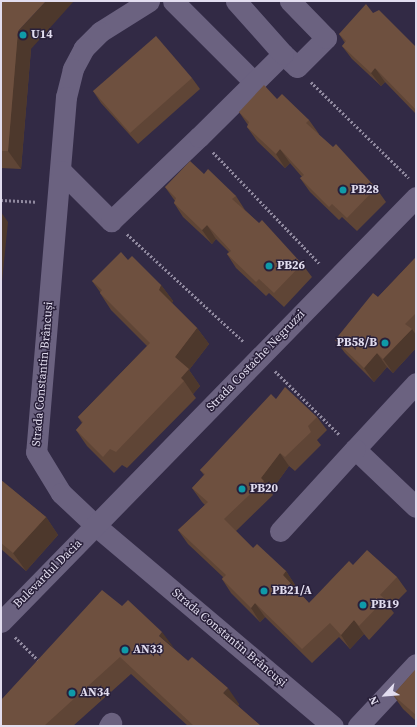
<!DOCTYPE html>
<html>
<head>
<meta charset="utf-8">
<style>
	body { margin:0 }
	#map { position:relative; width:417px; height:727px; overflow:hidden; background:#322a45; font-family:"Source Serif 4",serif }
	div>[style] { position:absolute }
	.path>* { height:2.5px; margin-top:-1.25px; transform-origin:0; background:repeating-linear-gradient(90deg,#90899f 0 2px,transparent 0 4px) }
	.street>* { height:21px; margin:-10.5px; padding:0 10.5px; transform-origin:10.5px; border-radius:10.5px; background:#6b6280 }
	.wall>* { inset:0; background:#5f4536 }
	.shaded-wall>* { inset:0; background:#4d382c }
	.building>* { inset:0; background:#6e503f }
	.dots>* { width:11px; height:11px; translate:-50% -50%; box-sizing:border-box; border:2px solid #29203a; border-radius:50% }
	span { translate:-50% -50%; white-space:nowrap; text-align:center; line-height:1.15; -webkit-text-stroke:3px #29203a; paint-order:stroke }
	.poi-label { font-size:12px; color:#e2ddef; font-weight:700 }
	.left { translate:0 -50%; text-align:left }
	.right { translate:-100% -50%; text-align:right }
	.street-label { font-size:12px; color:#e2ddef }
	.frame { position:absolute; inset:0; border:2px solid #e2ddef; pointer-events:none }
	.north { position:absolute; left:365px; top:675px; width:40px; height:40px; -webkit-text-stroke:3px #29203a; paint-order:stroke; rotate:244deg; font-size:11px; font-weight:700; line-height:16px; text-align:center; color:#e2ddef }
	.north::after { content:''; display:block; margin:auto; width:14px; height:18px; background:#e2ddef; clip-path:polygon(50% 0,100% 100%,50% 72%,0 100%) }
</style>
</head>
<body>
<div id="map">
	<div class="path">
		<i style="left:311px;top:82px;width:137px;rotate:44.4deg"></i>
		<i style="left:213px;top:152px;width:155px;rotate:46.3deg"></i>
		<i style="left:1px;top:200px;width:35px;rotate:3deg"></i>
		<i style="left:127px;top:234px;width:159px;rotate:42.7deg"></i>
		<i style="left:275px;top:371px;width:91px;rotate:44.6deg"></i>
		<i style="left:15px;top:637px;width:35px;rotate:45deg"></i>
	</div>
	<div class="street">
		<i style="left:149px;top:1px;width:58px;rotate:147.7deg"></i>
		<i style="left:100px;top:32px;width:23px;rotate:135deg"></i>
		<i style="left:84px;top:48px;width:24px;rotate:118deg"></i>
		<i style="left:73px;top:69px;width:29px;rotate:104deg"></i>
		<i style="left:66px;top:97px;width:356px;rotate:94.8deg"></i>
		<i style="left:36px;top:452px;width:48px;rotate:58.6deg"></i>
		<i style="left:61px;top:493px;width:48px;rotate:43.3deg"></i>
		<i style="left:96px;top:526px;width:310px;rotate:40.2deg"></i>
		<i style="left:173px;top:1px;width:115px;rotate:45deg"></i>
		<i style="left:283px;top:54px;width:19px;rotate:43deg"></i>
		<i style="left:297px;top:67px;width:41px;rotate:-45deg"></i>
		<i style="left:326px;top:38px;width:52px;rotate:-134.2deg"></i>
		<i style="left:61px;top:171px;width:71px;rotate:45deg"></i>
		<i style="left:111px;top:221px;width:122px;rotate:-43.7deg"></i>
		<i style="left:199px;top:137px;width:118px;rotate:-44.7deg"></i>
		<i style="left:283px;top:54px;width:71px;rotate:-131.6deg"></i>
		<i style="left:416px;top:383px;width:90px;rotate:132.7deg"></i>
		<i style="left:355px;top:449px;width:84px;rotate:43.6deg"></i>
		<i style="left:280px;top:531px;width:111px;rotate:-47.6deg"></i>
		<i style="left:1px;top:622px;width:594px;rotate:-45.68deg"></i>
		<i style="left:109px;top:726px;width:4px;rotate:-56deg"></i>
		<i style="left:358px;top:726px;width:85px;rotate:-46.9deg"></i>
	</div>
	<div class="wall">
		<i style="clip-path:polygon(1px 1px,31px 49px,21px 169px,1px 168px)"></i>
		<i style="clip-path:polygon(373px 13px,416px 47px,416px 114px,385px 82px,381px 86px,352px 59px,342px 46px,345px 43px,339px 34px)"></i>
		<i style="clip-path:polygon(192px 78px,200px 89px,138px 144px,101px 103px,93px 91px)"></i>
		<i style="clip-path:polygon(277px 99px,309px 120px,319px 134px,318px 134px,376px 188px,386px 202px,357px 231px,342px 217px,339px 220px,310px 192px,300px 178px,302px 177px,290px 163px,285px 168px,257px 141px,247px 127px,248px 125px,239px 112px)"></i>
		<i style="clip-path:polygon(204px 174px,236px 196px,245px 210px,302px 264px,312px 277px,284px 307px,269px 293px,266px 296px,236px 268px,227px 254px,229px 252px,216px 239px,212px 244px,183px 217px,174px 203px,175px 201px,165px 187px)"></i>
		<i style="clip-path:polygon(416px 257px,416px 348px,393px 373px,387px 367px,374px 382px,345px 353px,335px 340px,378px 297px)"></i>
		<i style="clip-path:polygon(128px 260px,161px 285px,173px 301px,172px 303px,197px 328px,209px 344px,189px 370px,200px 386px,193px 394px,196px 398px,127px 468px,122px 465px,114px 473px,87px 446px,76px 430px,82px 423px,78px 417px,147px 346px,111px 310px,100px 293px,100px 292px,92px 281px)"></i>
		<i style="clip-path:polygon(276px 399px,317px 417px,327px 430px,317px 440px,321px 445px,295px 471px,289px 466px,271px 491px,273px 495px,236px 531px,253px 548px,286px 571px,295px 585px,294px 587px,309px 603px,353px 565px,397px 577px,407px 591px,390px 608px,394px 613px,369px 640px,364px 634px,350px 649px,339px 637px,312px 663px,265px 617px,260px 622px,231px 593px,222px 579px,223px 577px,188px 544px,178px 530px,205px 505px,202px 502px,192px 488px,204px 475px,200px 470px)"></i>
		<i style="clip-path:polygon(1px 480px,46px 517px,58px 535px,26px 571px,1px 549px)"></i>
		<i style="clip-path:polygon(122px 606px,173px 648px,239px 704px,238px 706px,261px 726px,188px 726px,131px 674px,73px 726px,1px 726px)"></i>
		<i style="clip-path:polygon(416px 669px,416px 721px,403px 709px,393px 695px)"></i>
	</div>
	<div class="shaded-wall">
		<i style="clip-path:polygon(46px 1px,74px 1px,31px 49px,21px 169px,8px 151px,18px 31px)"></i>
		<i style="clip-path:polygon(375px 68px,385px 82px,381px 86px,371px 73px)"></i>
		<i style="clip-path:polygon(280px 149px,290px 163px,285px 168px,276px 154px)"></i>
		<i style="clip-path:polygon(1px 212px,8px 222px,1px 291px)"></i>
		<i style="clip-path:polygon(207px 225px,216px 239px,212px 244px,202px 230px)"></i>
		<i style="clip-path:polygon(161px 285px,173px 301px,170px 306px,159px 290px)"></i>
		<i style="clip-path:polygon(197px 328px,209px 344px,189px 370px,200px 386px,193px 394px,184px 381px,181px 378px,175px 357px)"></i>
		<i style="clip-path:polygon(412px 329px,416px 335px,416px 348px,393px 373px,383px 359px)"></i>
		<i style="clip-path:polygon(377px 353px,387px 367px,374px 382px,364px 368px)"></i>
		<i style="clip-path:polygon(280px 453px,289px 466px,271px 491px,261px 478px)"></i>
		<i style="clip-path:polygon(46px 517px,58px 535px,26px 571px,13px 553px)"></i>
		<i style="clip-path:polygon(286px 571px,295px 585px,292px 589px,283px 575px)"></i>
		<i style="clip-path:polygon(255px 603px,265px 617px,260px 622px,251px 608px)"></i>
		<i style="clip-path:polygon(354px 620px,364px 634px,350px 649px,341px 635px)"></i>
		<i style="clip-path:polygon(162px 632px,174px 648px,159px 636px)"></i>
		<i style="clip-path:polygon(228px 688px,239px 704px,234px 710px,223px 693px)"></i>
	</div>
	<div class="building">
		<i style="clip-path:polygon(1px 1px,46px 1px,18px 31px,8px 151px,1px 151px)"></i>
		<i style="clip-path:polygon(366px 4px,373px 13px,379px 10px,416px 47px,416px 110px,375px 68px,371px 73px,342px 46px,346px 41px,339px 34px)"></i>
		<i style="clip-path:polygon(156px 36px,192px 78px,130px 133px,93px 91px)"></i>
		<i style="clip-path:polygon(264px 85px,277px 99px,282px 94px,309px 120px,306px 123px,333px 147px,336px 144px,376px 188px,347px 218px,332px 204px,329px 207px,300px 178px,304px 175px,280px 149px,276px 154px,247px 127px,249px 122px,239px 112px)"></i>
		<i style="clip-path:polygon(190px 161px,204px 174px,208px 169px,236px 196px,232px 199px,259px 223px,262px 220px,302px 264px,274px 293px,259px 279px,256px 282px,227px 254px,231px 251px,207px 225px,202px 230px,174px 203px,176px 198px,165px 187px)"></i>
		<i style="clip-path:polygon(121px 252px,128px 260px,132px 256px,161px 285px,159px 290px,197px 328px,175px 357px,189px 369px,181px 378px,184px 381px,116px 452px,110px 449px,103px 457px,76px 430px,83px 422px,78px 417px,150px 343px,100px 293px,102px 290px,92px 281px)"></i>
		<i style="clip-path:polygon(416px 257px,416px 313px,405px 324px,412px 329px,383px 359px,377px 353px,364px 368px,335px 340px,373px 293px,378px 297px)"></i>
		<i style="clip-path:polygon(285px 387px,317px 417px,308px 426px,311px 432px,285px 457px,280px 453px,261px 478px,264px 481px,224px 519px,253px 548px,257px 544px,286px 571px,283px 575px,309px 603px,349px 561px,353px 565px,367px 550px,397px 577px,380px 595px,385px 599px,359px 626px,354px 620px,341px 635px,330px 623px,302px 649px,255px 603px,251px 608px,222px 579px,226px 575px,178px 530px,208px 502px,192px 488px,205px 474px,200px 470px,271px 394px,276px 399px)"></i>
		<i style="clip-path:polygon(1px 480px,46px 517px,13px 553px,1px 543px)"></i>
		<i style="clip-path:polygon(102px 590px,122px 606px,128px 600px,162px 632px,159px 636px,188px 661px,192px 657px,228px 688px,223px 693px,261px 726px,194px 726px,120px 657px,44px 726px,1px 726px,1px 700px)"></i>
		<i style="clip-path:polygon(416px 669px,416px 715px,393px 695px)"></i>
	</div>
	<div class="dots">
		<i style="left:23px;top:35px;background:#0f9aa8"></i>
		<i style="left:343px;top:190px;background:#0f9aa8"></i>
		<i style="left:269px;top:266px;background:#0f9aa8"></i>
		<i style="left:385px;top:343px;background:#0f9aa8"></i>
		<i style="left:242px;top:489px;background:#0f9aa8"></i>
		<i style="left:264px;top:591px;background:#0f9aa8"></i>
		<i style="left:363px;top:605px;background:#0f9aa8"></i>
		<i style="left:125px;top:650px;background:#0f9aa8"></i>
		<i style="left:72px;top:693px;background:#0f9aa8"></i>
	</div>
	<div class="poi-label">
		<span class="left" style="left:31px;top:35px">U14</span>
		<span class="left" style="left:351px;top:190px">PB28</span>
		<span class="left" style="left:277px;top:266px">PB26</span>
		<span class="right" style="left:377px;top:343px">PB58/B</span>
		<span class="left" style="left:250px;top:489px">PB20</span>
		<span class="left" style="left:272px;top:591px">PB21/A</span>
		<span class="left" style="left:371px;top:605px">PB19</span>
		<span class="left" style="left:133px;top:650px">AN33</span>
		<span class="left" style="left:80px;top:693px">AN34</span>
	</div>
	<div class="street-label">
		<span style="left:256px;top:361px;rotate:-46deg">Strada Costache Negruzzi</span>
		<span style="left:43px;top:374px;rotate:-85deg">Strada Constantin Brâncuși</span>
		<span style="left:48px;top:574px;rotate:-45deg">Bulevardul Dacia</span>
		<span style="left:229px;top:638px;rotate:40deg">Strada Constantin Brâncuși</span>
	</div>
	<div class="frame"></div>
	<div class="north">N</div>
</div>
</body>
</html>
